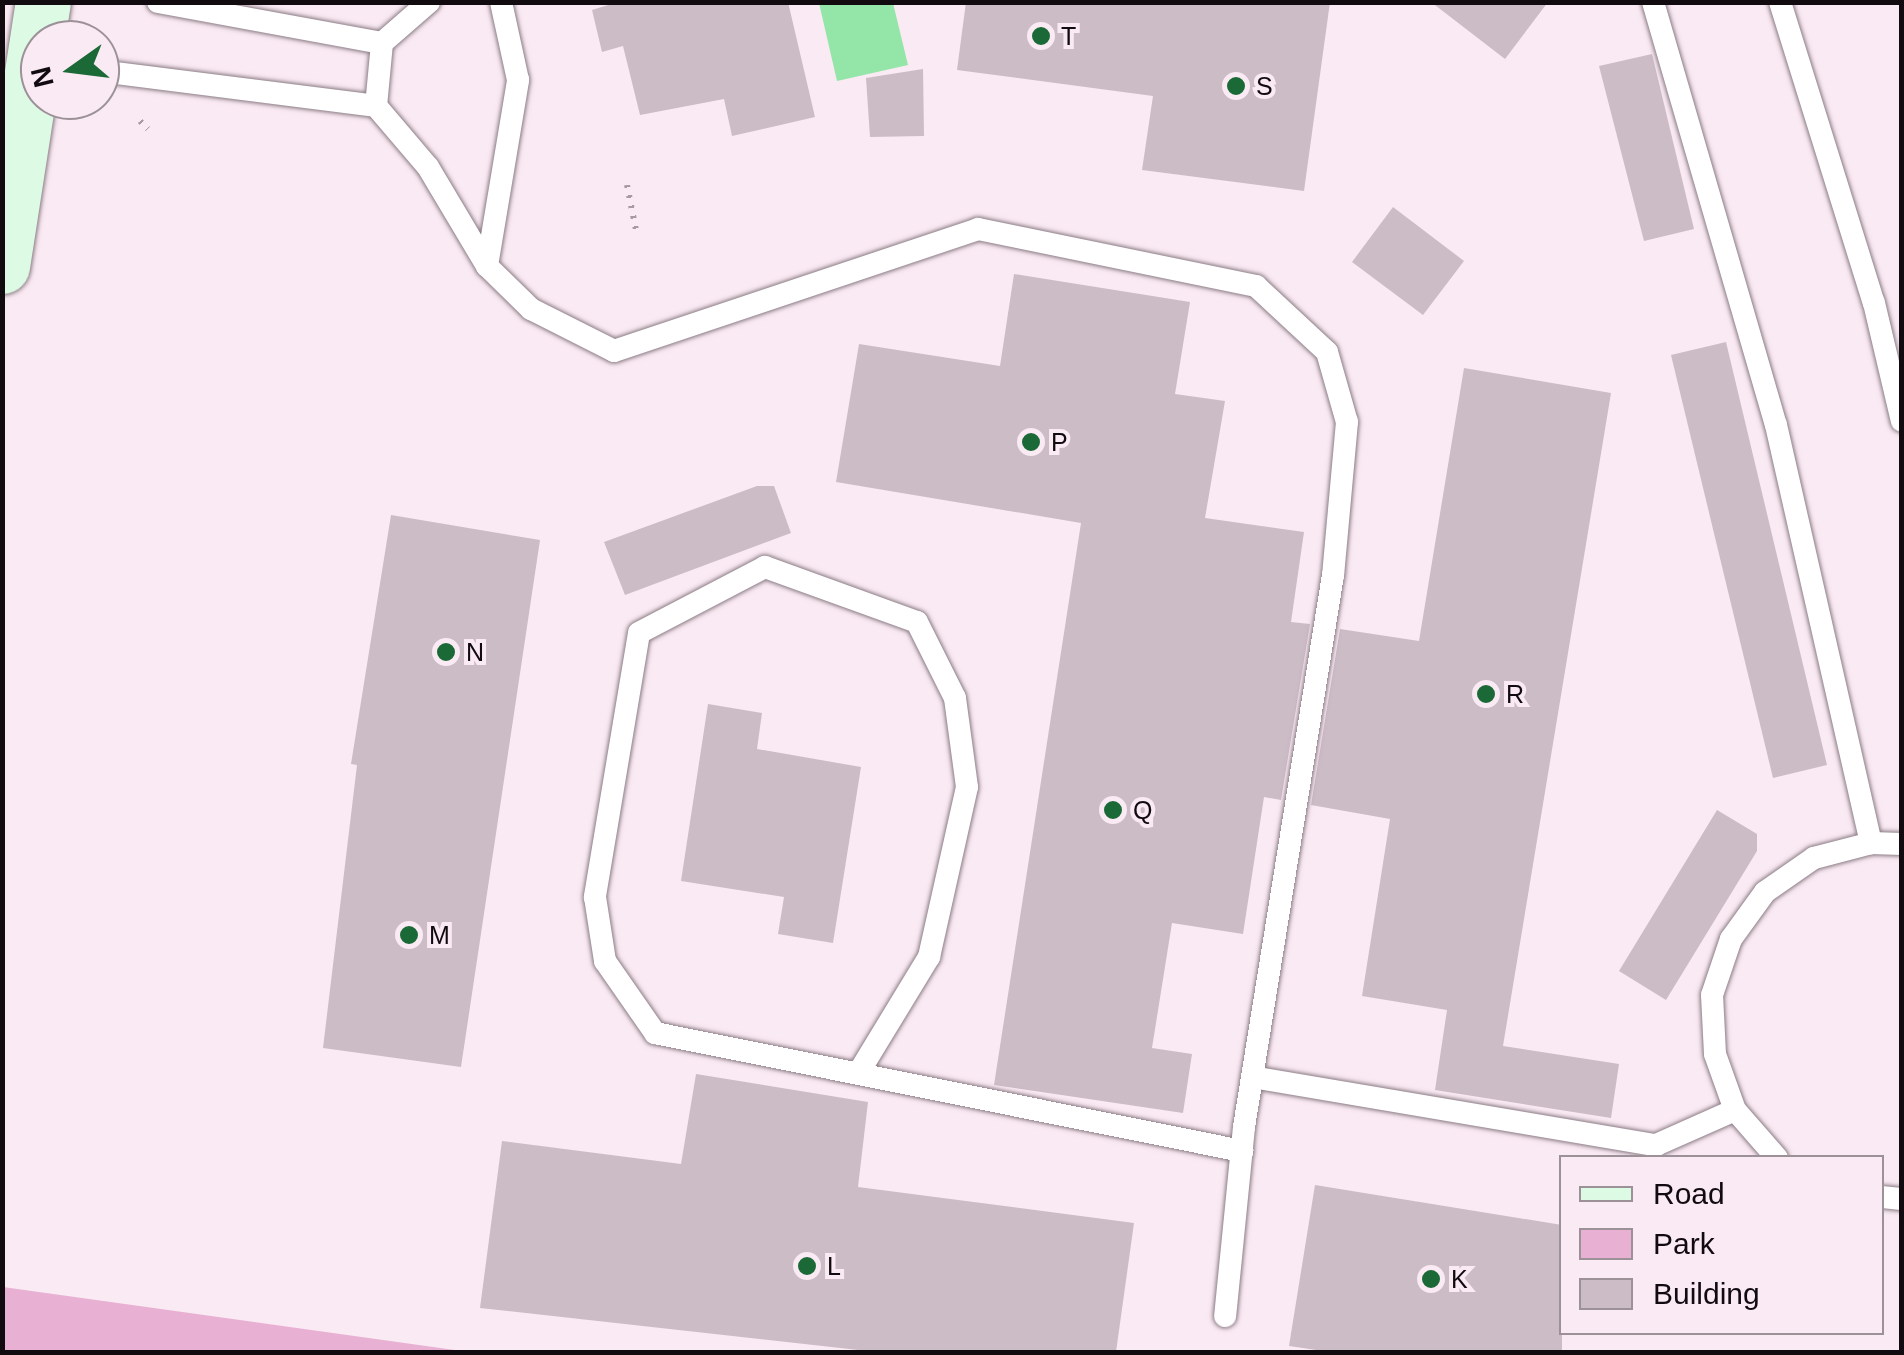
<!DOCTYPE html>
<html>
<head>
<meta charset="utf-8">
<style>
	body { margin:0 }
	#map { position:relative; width:1904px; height:1355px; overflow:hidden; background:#faeaf3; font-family:Arial,sans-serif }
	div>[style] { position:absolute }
	.green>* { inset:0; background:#e8b1d3 }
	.water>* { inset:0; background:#94e5a8 }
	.building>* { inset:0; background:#ccbcc6 }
	.path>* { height:6px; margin-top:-3px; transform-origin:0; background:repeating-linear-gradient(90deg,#a79aa1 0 2.5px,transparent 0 10.5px) }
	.roads { filter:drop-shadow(0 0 2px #8b7c85) drop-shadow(0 0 2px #8b7c85) }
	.lane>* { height:22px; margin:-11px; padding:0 11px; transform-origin:11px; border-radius:11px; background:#fff }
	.secondary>* { height:55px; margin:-27.5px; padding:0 27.5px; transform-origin:27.5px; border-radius:27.5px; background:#ddfae5 }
	.dots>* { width:28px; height:28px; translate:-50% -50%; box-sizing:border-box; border:5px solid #faeaf3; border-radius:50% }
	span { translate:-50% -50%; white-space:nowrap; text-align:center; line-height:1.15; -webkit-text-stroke:8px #faeaf3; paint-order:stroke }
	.poi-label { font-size:25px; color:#110b0f }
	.left { translate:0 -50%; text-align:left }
	.frame { position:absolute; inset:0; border:5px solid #110b0f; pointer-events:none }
	.legend { position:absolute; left:1559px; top:1155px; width:325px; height:180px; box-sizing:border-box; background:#faeaf3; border:2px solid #9d9198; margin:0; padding:12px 18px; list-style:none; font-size:30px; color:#110b0f }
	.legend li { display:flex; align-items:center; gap:20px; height:50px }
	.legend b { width:50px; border:2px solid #9d9198 }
	.north { position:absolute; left:20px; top:20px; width:100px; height:100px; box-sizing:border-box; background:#faeaf3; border:2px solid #9d9198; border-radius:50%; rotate:256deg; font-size:28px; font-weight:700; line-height:40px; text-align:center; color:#110b0f }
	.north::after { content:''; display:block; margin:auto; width:35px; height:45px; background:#1c6938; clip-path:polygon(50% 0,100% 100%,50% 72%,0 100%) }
</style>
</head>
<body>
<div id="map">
	<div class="green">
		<i style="clip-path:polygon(3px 1287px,469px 1352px,3px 1352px)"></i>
	</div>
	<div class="water">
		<i style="clip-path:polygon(819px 3px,893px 3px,908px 65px,837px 81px)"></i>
	</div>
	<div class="building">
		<i style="clip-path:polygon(618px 2px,788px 2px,815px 117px,732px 136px,724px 99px,640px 115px,623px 46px,602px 52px,592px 10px)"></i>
		<i style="clip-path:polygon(966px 2px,1330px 2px,1304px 191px,1142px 170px,1153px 96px,957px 70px)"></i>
		<i style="clip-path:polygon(1431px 2px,1548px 2px,1505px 59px)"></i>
		<i style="clip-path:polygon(1652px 54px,1694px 229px,1644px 241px,1599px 66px)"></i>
		<i style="clip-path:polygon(923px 69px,924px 136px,870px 137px,866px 78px)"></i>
		<i style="clip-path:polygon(1393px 207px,1464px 261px,1423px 315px,1352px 262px)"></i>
		<i style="clip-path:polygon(1014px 274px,1190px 302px,1175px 394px,1225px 401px,1205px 518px,1304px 532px,1291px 622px,1310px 624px,1281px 800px,1264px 797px,1243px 934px,1172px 923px,1152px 1048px,1192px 1054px,1183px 1113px,994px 1085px,1081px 523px,836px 482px,859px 344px,1000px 366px)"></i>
		<i style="clip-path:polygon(1726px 342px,1827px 765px,1773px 778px,1671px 355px)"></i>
		<i style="clip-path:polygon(1464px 368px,1611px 393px,1503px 1046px,1619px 1064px,1611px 1118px,1435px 1090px,1447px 1010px,1362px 996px,1390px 819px,1311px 805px,1340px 629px,1419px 641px)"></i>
		<i style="clip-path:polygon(757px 486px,774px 486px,791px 533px,625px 595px,604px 542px)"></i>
		<i style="clip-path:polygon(391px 515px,540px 540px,461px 1067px,323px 1048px,357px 765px,351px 764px)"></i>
		<i style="clip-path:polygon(708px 704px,762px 713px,757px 749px,861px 767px,833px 943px,778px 934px,784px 897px,681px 881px)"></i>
		<i style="clip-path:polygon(1717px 810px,1757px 834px,1757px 851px,1666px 1000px,1619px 971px)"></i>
		<i style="clip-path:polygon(696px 1074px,868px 1102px,858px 1187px,1134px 1223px,1116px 1352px,876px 1352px,480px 1308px,502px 1141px,681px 1164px)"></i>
		<i style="clip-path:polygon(1315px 1185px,1562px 1225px,1562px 1352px,1330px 1352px,1289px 1346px)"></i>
	</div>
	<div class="path">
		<i style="left:140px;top:121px;width:11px;rotate:45deg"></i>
		<i style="left:627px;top:185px;width:51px;rotate:78.7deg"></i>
	</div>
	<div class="roads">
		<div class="lane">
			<i style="left:158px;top:2px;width:228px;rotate:10.4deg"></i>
			<i style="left:429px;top:2px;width:62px;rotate:138.9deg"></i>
			<i style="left:382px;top:43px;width:63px;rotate:95.4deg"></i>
			<i style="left:376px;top:106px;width:80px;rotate:49.6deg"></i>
			<i style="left:428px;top:167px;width:115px;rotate:59.2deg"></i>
			<i style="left:487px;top:266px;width:62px;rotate:44.3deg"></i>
			<i style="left:531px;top:309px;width:93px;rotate:26.8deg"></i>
			<i style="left:614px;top:351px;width:384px;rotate:-18.5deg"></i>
			<i style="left:978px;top:229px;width:284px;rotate:11.6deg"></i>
			<i style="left:1256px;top:286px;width:97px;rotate:42.9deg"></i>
			<i style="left:1327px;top:352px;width:73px;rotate:74.1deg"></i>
			<i style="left:1347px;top:422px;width:154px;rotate:95.2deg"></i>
			<i style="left:1333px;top:575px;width:559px;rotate:99.16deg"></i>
			<i style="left:1244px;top:1127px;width:190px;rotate:95.7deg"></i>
			<i style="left:1653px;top:2px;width:441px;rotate:73.8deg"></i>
			<i style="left:1776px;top:425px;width:429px;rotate:77.2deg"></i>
			<i style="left:1780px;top:2px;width:315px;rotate:72.7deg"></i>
			<i style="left:1874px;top:303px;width:121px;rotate:76.7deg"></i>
			<i style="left:100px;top:71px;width:278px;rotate:7.2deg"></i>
			<i style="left:487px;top:266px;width:189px;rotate:-80.5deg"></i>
			<i style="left:518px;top:80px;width:80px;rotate:-102.3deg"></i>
			<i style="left:859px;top:1072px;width:135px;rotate:-58.7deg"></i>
			<i style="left:929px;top:957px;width:174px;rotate:-77.4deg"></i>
			<i style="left:967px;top:787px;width:90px;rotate:-97.7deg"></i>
			<i style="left:955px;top:698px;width:85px;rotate:-116.6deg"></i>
			<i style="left:917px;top:622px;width:162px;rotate:-160.1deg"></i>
			<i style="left:765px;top:567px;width:142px;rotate:152.4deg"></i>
			<i style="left:639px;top:633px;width:268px;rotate:99.5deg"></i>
			<i style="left:595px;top:897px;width:65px;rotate:81.1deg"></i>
			<i style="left:605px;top:961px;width:88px;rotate:55.2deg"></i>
			<i style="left:655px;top:1033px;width:599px;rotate:11.37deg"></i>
			<i style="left:1252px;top:1077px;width:410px;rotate:9.6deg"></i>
			<i style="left:1656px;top:1145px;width:86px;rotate:-23.9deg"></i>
			<i style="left:1777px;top:1158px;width:64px;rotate:-131.2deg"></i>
			<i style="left:1735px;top:1110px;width:59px;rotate:-109.7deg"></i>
			<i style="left:1715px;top:1054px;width:59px;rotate:-92.9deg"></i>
			<i style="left:1712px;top:995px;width:59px;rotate:-71.3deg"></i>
			<i style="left:1731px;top:939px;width:58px;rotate:-54.1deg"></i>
			<i style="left:1765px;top:892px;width:60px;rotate:-34.8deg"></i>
			<i style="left:1814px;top:858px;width:59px;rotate:-14.7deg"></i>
			<i style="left:1871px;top:843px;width:31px;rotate:2deg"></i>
			<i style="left:1882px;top:1197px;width:20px;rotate:6deg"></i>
		</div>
		<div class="secondary">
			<i style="left:2px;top:266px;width:267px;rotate:-81.2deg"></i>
		</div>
	</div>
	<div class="dots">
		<i style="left:1041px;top:36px;background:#1c6938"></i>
		<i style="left:1236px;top:86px;background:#1c6938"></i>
		<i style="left:1031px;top:442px;background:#1c6938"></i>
		<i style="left:446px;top:652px;background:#1c6938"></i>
		<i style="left:1486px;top:694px;background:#1c6938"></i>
		<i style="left:1113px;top:810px;background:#1c6938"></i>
		<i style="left:409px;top:935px;background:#1c6938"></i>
		<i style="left:807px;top:1266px;background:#1c6938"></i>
		<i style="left:1431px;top:1279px;background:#1c6938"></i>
	</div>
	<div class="poi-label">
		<span class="left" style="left:1061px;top:36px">T</span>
		<span class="left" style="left:1256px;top:86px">S</span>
		<span class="left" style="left:1051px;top:442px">P</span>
		<span class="left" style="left:466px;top:652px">N</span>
		<span class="left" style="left:1506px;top:694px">R</span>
		<span class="left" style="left:1133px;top:810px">Q</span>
		<span class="left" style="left:429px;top:935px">M</span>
		<span class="left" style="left:827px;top:1266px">L</span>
		<span class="left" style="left:1451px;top:1279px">K</span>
	</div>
	<div class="frame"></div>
	<ul class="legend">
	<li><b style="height:12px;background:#ddfae5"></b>Road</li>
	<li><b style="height:28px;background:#e8b1d3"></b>Park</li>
	<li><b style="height:28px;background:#ccbcc6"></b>Building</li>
	</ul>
	<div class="north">N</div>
</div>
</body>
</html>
